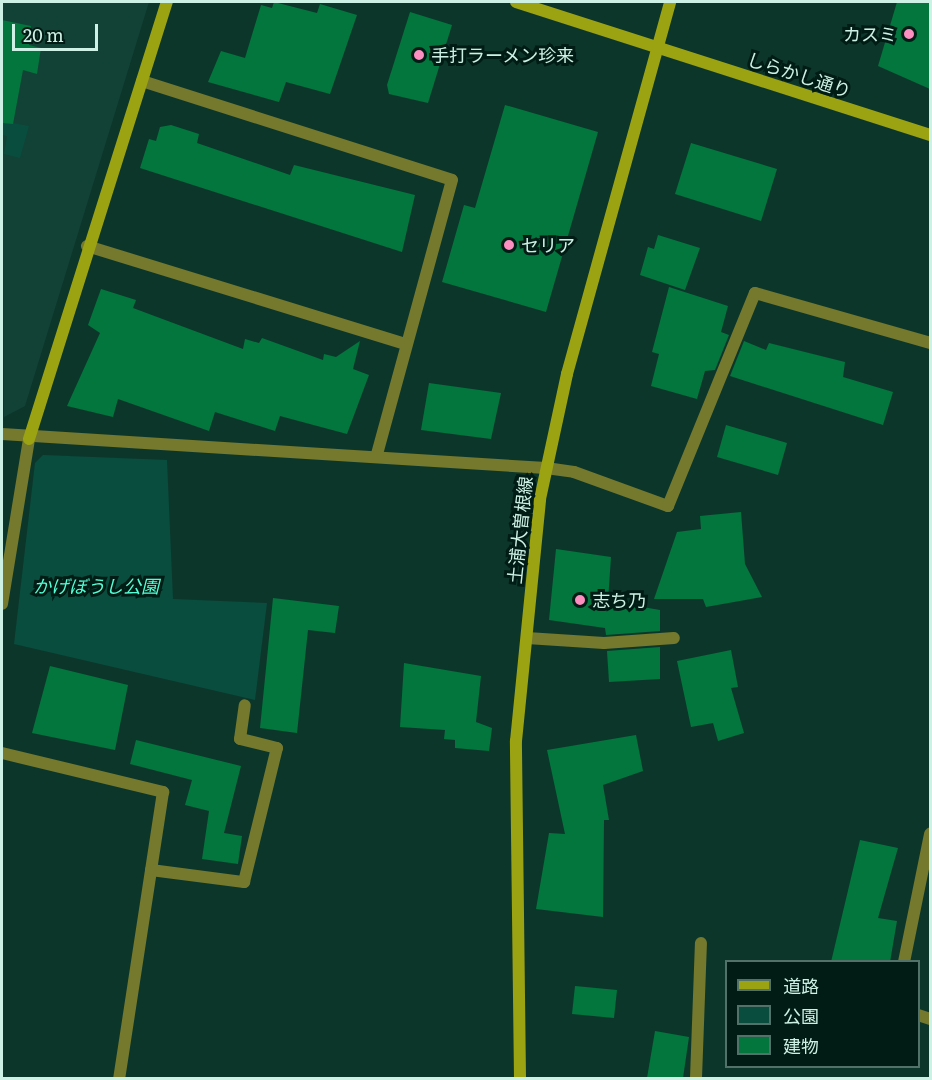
<!DOCTYPE html>
<html>
<head>
<meta charset="utf-8">
<style>
	body { margin:0 }
	#map { position:relative; width:932px; height:1080px; overflow:hidden; background:#0d362b; font-family:Literata,"Noto Sans JP",serif }
	div>[style] { position:absolute }
	.built>* { inset:0; background:#124236 }
	.green>* { inset:0; background:#094d3e }
	.building>* { inset:0; background:#03763d }
	.lane>* { height:12px; margin:-6px; padding:0 6px; transform-origin:6px; border-radius:6px; background:#74792e }
	.street>* { height:12px; margin:-6px; padding:0 6px; transform-origin:6px; border-radius:6px; background:#74792e }
	.secondary>* { height:12px; margin:-6px; padding:0 6px; transform-origin:6px; border-radius:6px; background:#9ca313 }
	.dots>* { width:16px; height:16px; translate:-50% -50%; box-sizing:border-box; border:3px solid #001c14; border-radius:50% }
	span { translate:-50% -50%; white-space:nowrap; text-align:center; line-height:1.15; -webkit-text-stroke:6px #001c14; paint-order:stroke }
	.poi-label { font-size:18px; color:#cdf1e5 }
	.right { translate:-100% -50%; text-align:right }
	.left { translate:0 -50%; text-align:left }
	.street-label { font-size:18px; color:#cdf1e5 }
	.park-label { font-size:18px; color:#54ffd5; font-style:italic }
	.frame { position:absolute; inset:0; border:3px solid #cdf1e5; pointer-events:none }
	.legend { position:absolute; left:725px; top:960px; width:195px; height:108px; box-sizing:border-box; background:#001c14; border:2px solid #527168; margin:0; padding:8px 10px; list-style:none; font-size:18px; color:#cdf1e5 }
	.legend li { display:flex; align-items:center; gap:12px; height:30px }
	.legend b { width:30px; border:2px solid #527168 }
	.scale { position:absolute; left:12px; top:24px; width:86px; height:27px; box-sizing:border-box; border:3px solid #cdf1e5; border-top:0; padding-left:8px; font-size:18px; line-height:21px; white-space:nowrap; color:#cdf1e5; -webkit-text-stroke:4px #001c14; paint-order:stroke }
</style>
</head>
<body>
<div id="map">
	<div class="built">
		<i style="clip-path:polygon(2px 2px,149px 2px,25px 406px,4px 417px)"></i>
	</div>
	<div class="green">
		<i style="clip-path:polygon(2px 121px,29px 126px,20px 158px,4px 154px,7px 136px,2px 135px)"></i>
		<i style="clip-path:polygon(43px 455px,167px 460px,173px 599px,267px 603px,255px 700px,14px 644px,35px 463px)"></i>
	</div>
	<div class="building">
		<i style="clip-path:polygon(274px 2px,317px 13px,320px 4px,357px 15px,330px 94px,286px 82px,279px 102px,208px 82px,221px 51px,245px 58px,261px 5px,272px 8px)"></i>
		<i style="clip-path:polygon(897px 2px,930px 2px,930px 89px,878px 66px)"></i>
		<i style="clip-path:polygon(410px 12px,452px 25px,428px 103px,389px 94px,387px 85px)"></i>
		<i style="clip-path:polygon(2px 20px,31px 26px,29px 45px,41px 48px,37px 74px,23px 70px,13px 124px,2px 123px)"></i>
		<i style="clip-path:polygon(505px 105px,598px 132px,546px 312px,442px 282px,464px 205px,475px 208px)"></i>
		<i style="clip-path:polygon(171px 125px,199px 134px,197px 143px,290px 175px,294px 165px,415px 195px,402px 252px,140px 168px,149px 139px,156px 141px,160px 127px)"></i>
		<i style="clip-path:polygon(691px 143px,777px 169px,761px 221px,675px 194px)"></i>
		<i style="clip-path:polygon(658px 235px,700px 248px,685px 290px,640px 275px,648px 247px,654px 249px)"></i>
		<i style="clip-path:polygon(669px 287px,728px 306px,721px 332px,729px 335px,715px 370px,705px 371px,697px 399px,651px 386px,659px 354px,652px 352px)"></i>
		<i style="clip-path:polygon(101px 289px,136px 300px,133px 308px,243px 349px,245px 339px,259px 343px,262px 338px,323px 360px,324px 354px,336px 357px,360px 341px,353px 369px,369px 375px,347px 434px,280px 416px,275px 431px,215px 412px,209px 431px,118px 399px,113px 417px,67px 406px,100px 333px,88px 325px)"></i>
		<i style="clip-path:polygon(744px 341px,766px 350px,769px 343px,845px 362px,843px 377px,893px 392px,883px 425px,730px 376px)"></i>
		<i style="clip-path:polygon(429px 383px,501px 393px,491px 439px,421px 430px)"></i>
		<i style="clip-path:polygon(726px 425px,787px 443px,778px 475px,717px 457px)"></i>
		<i style="clip-path:polygon(741px 512px,745px 564px,762px 597px,706px 607px,703px 599px,654px 599px,677px 532px,701px 529px,700px 516px)"></i>
		<i style="clip-path:polygon(556px 549px,611px 557px,608px 601px,660px 610px,660px 631px,606px 635px,605px 628px,549px 620px)"></i>
		<i style="clip-path:polygon(273px 598px,339px 606px,335px 633px,308px 630px,297px 733px,260px 728px)"></i>
		<i style="clip-path:polygon(660px 647px,660px 679px,609px 682px,607px 651px)"></i>
		<i style="clip-path:polygon(731px 650px,738px 687px,731px 688px,744px 733px,718px 741px,713px 723px,691px 727px,677px 661px)"></i>
		<i style="clip-path:polygon(404px 663px,481px 676px,476px 722px,492px 728px,489px 751px,455px 748px,455px 740px,444px 739px,445px 730px,400px 727px)"></i>
		<i style="clip-path:polygon(50px 666px,128px 685px,115px 750px,32px 733px)"></i>
		<i style="clip-path:polygon(636px 735px,643px 771px,603px 785px,609px 820px,604px 820px,603px 917px,536px 909px,549px 833px,565px 834px,547px 750px)"></i>
		<i style="clip-path:polygon(136px 740px,241px 766px,224px 833px,242px 836px,238px 864px,202px 859px,209px 811px,185px 805px,192px 780px,130px 764px)"></i>
		<i style="clip-path:polygon(860px 840px,898px 848px,878px 918px,897px 921px,890px 962px,831px 962px)"></i>
		<i style="clip-path:polygon(575px 986px,617px 990px,614px 1018px,572px 1014px)"></i>
		<i style="clip-path:polygon(655px 1031px,689px 1037px,683px 1078px,647px 1078px)"></i>
	</div>
	<div class="lane">
		<i style="left:527px;top:638px;width:77px;rotate:3.7deg"></i>
		<i style="left:604px;top:643px;width:70px;rotate:-4.1deg"></i>
	</div>
	<div class="street">
		<i style="left:142px;top:81px;width:325px;rotate:17.7deg"></i>
		<i style="left:452px;top:180px;width:284px;rotate:105.3deg"></i>
		<i style="left:87px;top:246px;width:333px;rotate:17.1deg"></i>
		<i style="left:2px;top:434px;width:545px;rotate:3.58deg"></i>
		<i style="left:546px;top:468px;width:28px;rotate:8deg"></i>
		<i style="left:574px;top:472px;width:100px;rotate:19.9deg"></i>
		<i style="left:668px;top:506px;width:230px;rotate:-67.8deg"></i>
		<i style="left:755px;top:293px;width:182px;rotate:15.9deg"></i>
		<i style="left:2px;top:604px;width:167px;rotate:-80.7deg"></i>
		<i style="left:2px;top:753px;width:166px;rotate:13.6deg"></i>
		<i style="left:163px;top:792px;width:289px;rotate:98.7deg"></i>
		<i style="left:151px;top:870px;width:94px;rotate:7.4deg"></i>
		<i style="left:244px;top:882px;width:138px;rotate:-76.2deg"></i>
		<i style="left:277px;top:748px;width:38px;rotate:-166deg"></i>
		<i style="left:240px;top:739px;width:34px;rotate:-82deg"></i>
		<i style="left:904px;top:962px;width:131px;rotate:-78.5deg"></i>
		<i style="left:918px;top:1015px;width:13px;rotate:18deg"></i>
		<i style="left:696px;top:1078px;width:135px;rotate:-87.9deg"></i>
	</div>
	<div class="secondary">
		<i style="left:516px;top:2px;width:435px;rotate:17.8deg"></i>
		<i style="left:29px;top:439px;width:458px;rotate:-72.5deg"></i>
		<i style="left:520px;top:1078px;width:337px;rotate:-90.7deg"></i>
		<i style="left:516px;top:741px;width:243px;rotate:-84.3deg"></i>
		<i style="left:540px;top:499px;width:128px;rotate:-77.8deg"></i>
		<i style="left:567px;top:374px;width:386px;rotate:-74.5deg"></i>
	</div>
	<div class="dots">
		<i style="left:909px;top:34px;background:#fd8ec0"></i>
		<i style="left:419px;top:55px;background:#fd8ec0"></i>
		<i style="left:509px;top:245px;background:#fd8ec0"></i>
		<i style="left:580px;top:600px;background:#fd8ec0"></i>
	</div>
	<div class="poi-label">
		<span class="right" style="left:897px;top:34px">カスミ</span>
		<span class="left" style="left:431px;top:55px">手打ラーメン珍来</span>
		<span class="left" style="left:521px;top:245px">セリア</span>
		<span class="left" style="left:592px;top:600px">志ち乃</span>
	</div>
	<div class="street-label">
		<span style="left:799px;top:75px;rotate:18deg">しらかし通り</span>
		<span style="left:520px;top:530px;rotate:-84deg">土浦大曽根線</span>
	</div>
	<div class="park-label">
		<span style="left:96px;top:586px">かげぼうし公園</span>
	</div>
	<div class="frame"></div>
	<ul class="legend">
	<li><b style="height:8px;background:#9ca313"></b>道路</li>
	<li><b style="height:16px;background:#094d3e"></b>公園</li>
	<li><b style="height:16px;background:#03763d"></b>建物</li>
	</ul>
	<div class="scale">20 m</div>
</div>
</body>
</html>
